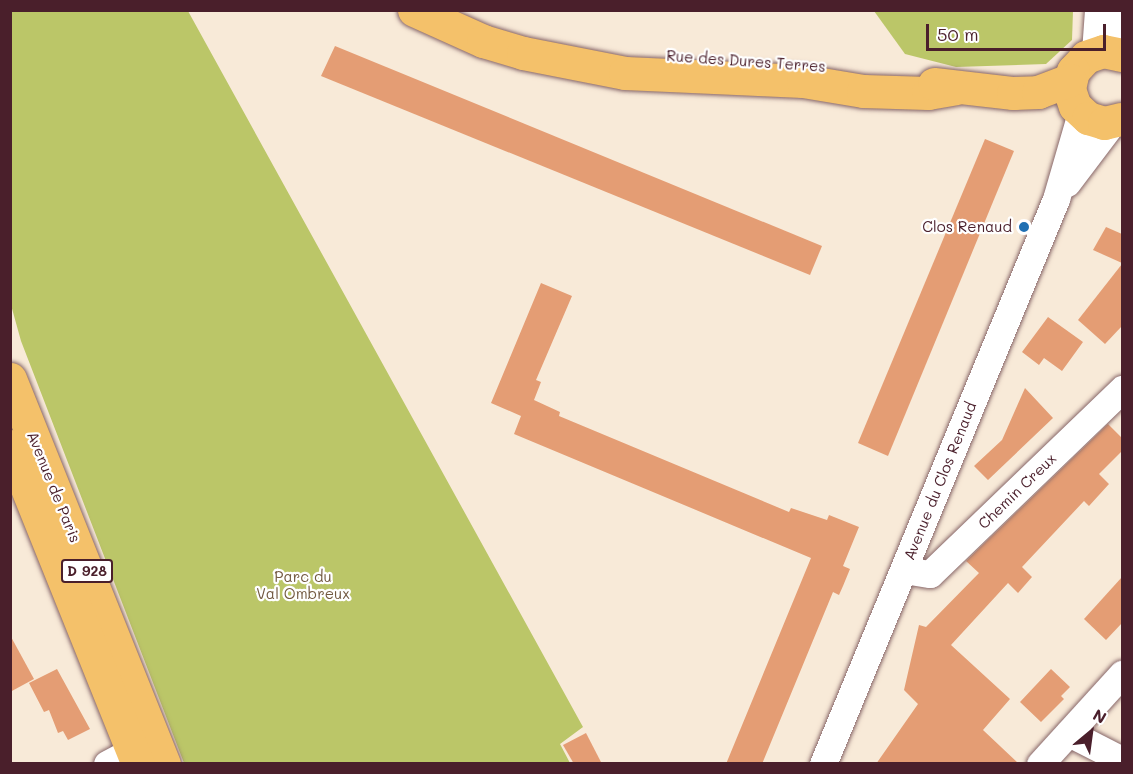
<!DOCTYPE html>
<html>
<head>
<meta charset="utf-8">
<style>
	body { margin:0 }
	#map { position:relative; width:1133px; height:774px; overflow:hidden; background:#f8ead8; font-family:Mali,sans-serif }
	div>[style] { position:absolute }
	.green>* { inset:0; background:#bbc668 }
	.building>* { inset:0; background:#e49d74 }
	.roads { filter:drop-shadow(0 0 2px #876668) drop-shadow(0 0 2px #876668) }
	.street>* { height:27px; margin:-13.5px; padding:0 13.5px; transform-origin:13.5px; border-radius:13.5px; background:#fff }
	.primary>* { height:33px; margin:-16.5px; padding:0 16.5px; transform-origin:16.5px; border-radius:16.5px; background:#f4c16a }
	.dots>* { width:16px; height:16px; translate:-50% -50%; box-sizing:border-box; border:3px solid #fff; border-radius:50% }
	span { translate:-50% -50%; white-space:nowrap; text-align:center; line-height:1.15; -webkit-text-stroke:4.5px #fff; paint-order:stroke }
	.shield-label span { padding:2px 4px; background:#fff; border:2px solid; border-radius:4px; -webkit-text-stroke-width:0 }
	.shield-label { font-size:14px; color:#4a1f2b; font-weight:700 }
	.street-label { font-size:15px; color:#4a1f2b }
	.poi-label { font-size:15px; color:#4a1f2b }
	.right { translate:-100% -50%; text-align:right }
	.park-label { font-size:15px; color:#725940 }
	.frame { position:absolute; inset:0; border:12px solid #4a1f2b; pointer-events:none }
	.north { position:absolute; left:1061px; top:702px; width:60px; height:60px; -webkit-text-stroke:4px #fff; paint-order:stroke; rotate:29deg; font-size:16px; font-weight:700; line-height:24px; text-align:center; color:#4a1f2b }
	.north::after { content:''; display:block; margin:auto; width:21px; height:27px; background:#4a1f2b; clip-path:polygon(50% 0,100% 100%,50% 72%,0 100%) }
	.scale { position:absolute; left:926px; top:24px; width:180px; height:27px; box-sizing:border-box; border:3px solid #4a1f2b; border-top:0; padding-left:8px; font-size:18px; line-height:21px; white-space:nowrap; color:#4a1f2b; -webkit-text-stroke:4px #fff; paint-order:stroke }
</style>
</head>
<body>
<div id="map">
	<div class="green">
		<i style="clip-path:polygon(10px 11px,188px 11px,583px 727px,560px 744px,570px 763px,184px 763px,21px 341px,11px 305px)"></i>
		<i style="clip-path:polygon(874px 11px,1073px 11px,1072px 40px,1046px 64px,956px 67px,905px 54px)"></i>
	</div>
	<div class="building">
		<i style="clip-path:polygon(335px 46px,822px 246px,810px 275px,321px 76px)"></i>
		<i style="clip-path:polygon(985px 139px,1014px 151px,888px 456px,858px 443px)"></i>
		<i style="clip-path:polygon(1106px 227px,1122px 234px,1122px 263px,1093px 250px)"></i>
		<i style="clip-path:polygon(1122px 264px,1122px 326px,1105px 344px,1078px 320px)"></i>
		<i style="clip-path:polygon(541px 283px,572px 296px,536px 380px,541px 382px,534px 400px,560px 412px,559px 416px,789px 512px,791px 508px,827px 520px,829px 515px,859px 527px,843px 566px,850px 569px,843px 586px,839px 595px,833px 592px,762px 764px,726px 764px,811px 558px,514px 434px,521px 416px,491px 403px)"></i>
		<i style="clip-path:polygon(1048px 317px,1083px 342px,1062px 371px,1044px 358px,1039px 365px,1022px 352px)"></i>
		<i style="clip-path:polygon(1025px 388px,1053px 418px,988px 480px,974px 466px,1002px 440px)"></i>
		<i style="clip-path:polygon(1108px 424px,1122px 438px,1122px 451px,1099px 474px,1109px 484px,1089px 506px,1084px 501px,1022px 567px,1032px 577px,1018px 593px,1008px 583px,951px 645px,1010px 699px,983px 730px,1019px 764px,876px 764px,918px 704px,904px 690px,919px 625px,926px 627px,979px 573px,966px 561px)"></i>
		<i style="clip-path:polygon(1122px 577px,1122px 623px,1106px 640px,1084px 619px)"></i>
		<i style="clip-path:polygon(10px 635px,34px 679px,10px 692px)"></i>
		<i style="clip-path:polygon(57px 669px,90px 729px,68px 740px,63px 731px,58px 733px,49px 710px,44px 712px,29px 683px)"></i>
		<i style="clip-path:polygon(1051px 669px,1070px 687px,1061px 696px,1064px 699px,1041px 722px,1020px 702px)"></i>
		<i style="clip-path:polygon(586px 733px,602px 764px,574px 764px,563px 745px)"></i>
	</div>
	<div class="roads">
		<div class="street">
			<i style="left:1119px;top:10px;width:44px;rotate:87.4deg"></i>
			<i style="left:1095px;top:52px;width:42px;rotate:-85.9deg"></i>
			<i style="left:1067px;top:183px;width:76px;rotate:-53deg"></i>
			<i style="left:904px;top:570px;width:26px;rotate:9deg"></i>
			<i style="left:930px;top:574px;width:267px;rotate:-43.9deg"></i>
			<i style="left:1069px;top:733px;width:59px;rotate:27deg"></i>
			<i style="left:107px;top:764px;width:30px;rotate:-28deg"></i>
			<i style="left:823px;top:764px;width:611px;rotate:-67.59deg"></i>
			<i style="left:1056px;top:199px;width:90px;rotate:-73.8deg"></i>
			<i style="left:1040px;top:764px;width:122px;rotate:-47.7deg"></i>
		</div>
		<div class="primary">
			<i style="left:414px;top:10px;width:76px;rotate:24.2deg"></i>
			<i style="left:483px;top:41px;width:42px;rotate:16.7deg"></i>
			<i style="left:523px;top:53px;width:104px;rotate:11.1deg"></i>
			<i style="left:625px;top:73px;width:178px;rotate:2.6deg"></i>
			<i style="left:803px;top:81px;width:61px;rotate:9.5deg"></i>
			<i style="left:863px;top:91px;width:65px;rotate:1.8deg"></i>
			<i style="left:928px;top:93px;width:28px;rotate:-10deg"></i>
			<i style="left:1122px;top:55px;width:19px;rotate:-168deg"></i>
			<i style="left:1103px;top:51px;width:18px;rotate:161deg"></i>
			<i style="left:1086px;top:57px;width:19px;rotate:133deg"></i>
			<i style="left:1073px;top:71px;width:18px;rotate:103deg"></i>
			<i style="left:1069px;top:89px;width:18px;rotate:71deg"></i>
			<i style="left:1075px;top:106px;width:18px;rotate:43deg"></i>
			<i style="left:1088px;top:118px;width:17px;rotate:17deg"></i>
			<i style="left:1104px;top:123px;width:18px;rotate:-13deg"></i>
			<i style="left:934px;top:84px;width:80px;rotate:6.5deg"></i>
			<i style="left:1013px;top:93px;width:25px;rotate:-2deg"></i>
			<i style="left:1038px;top:92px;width:34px;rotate:-21deg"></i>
			<i style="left:10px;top:379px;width:415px;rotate:68.2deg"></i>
			<i style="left:10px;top:446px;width:343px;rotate:68.1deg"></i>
		</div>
	</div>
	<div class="dots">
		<i style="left:1024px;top:227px;background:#1f6fb2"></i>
	</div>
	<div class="shield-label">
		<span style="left:87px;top:571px">D 928</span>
	</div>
	<div class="street-label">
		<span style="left:746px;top:61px;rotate:4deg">Rue des Dures Terres</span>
		<span style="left:940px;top:481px;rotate:-68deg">Avenue du Clos Renaud</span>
		<span style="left:54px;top:487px;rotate:68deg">Avenue de Paris</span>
		<span style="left:1017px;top:491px;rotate:-44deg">Chemin Creux</span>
	</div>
	<div class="poi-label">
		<span class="right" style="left:1012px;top:227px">Clos Renaud</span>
	</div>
	<div class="park-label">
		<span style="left:303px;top:585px">Parc du<br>Val Ombreux</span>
	</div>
	<div class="frame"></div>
	<div class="north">N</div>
	<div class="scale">50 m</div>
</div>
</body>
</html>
